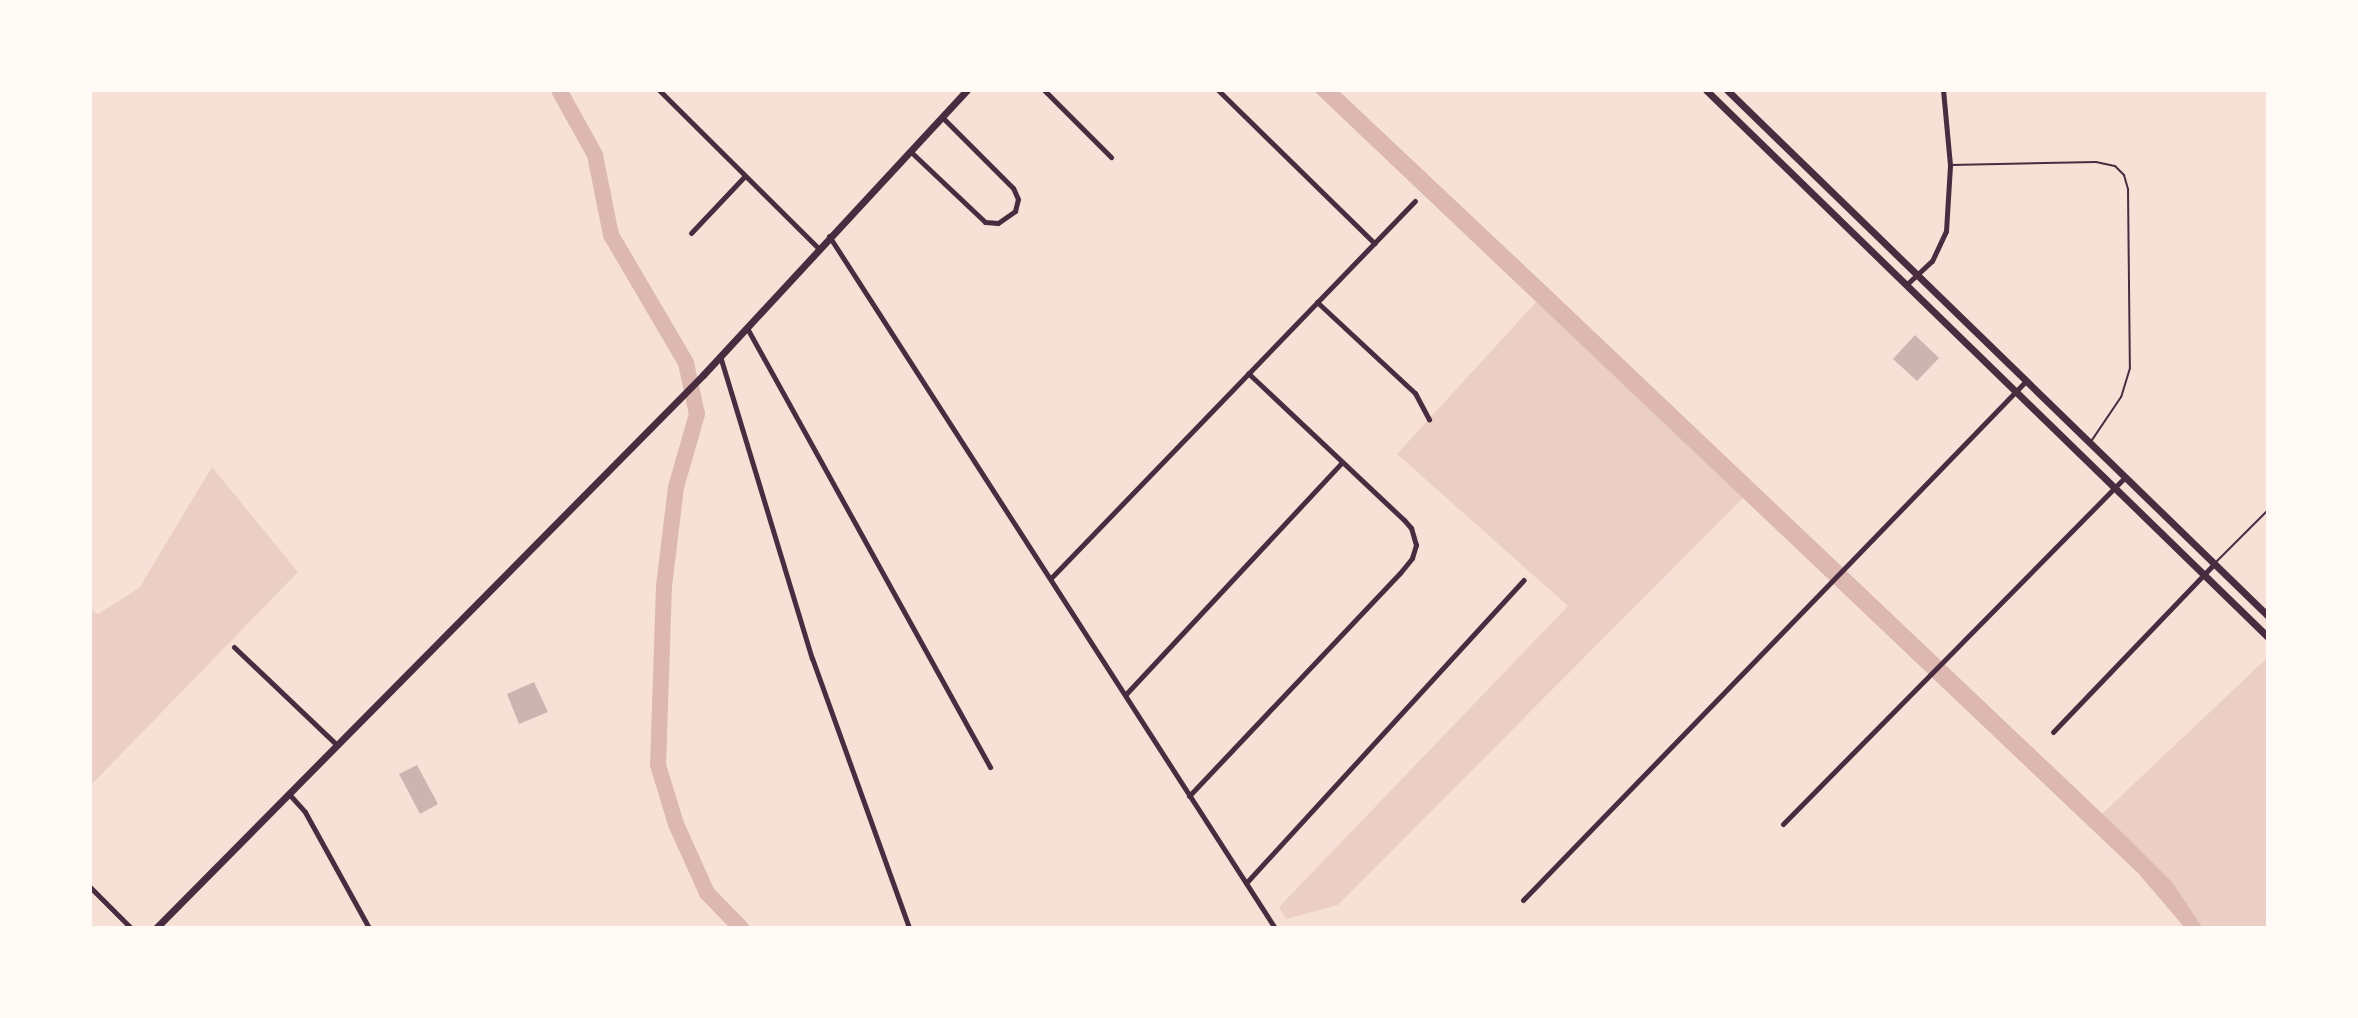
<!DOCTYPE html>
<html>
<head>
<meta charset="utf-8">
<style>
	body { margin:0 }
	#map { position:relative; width:2358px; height:1018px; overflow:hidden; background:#f7e1d7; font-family:"Work Sans",sans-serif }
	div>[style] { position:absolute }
	.green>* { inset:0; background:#ebcfc5 }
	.water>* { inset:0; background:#dcb8b0 }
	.river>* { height:16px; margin:-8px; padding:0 8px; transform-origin:8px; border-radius:8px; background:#dcb8b0 }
	.building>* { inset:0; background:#ccb4b1 }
	.service>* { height:2px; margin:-1px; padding:0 1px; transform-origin:1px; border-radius:1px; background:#4a2c40 }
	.minor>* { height:5px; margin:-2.5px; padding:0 2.5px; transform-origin:2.5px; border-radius:2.5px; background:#4a2c40 }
	.secondary>* { height:7px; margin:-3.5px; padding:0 3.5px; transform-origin:3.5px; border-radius:3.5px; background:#4a2c40 }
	span { translate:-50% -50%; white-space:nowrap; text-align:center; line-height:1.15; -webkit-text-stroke:6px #fffaf5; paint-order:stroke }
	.frame { position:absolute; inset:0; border:92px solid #fffaf5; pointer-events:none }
</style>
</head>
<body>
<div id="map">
	<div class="green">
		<i style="clip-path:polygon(1537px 301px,1744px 497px,1338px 905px,1286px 919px,1279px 907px,1568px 606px,1397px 454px)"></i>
		<i style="clip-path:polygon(212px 467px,298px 572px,90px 786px,90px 609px,98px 614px,139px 588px)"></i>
		<i style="clip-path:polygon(2268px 657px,2268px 928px,2203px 928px,2173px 883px,2102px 814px)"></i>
	</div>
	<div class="water">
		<i style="clip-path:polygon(1313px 90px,1338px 90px,1545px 285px,2129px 839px,2173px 883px,2203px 928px,2185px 928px,2138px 873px)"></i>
	</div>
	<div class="river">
		<i style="left:559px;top:90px;width:74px;rotate:61deg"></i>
		<i style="left:595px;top:155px;width:82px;rotate:78.7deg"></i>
		<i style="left:611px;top:235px;width:148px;rotate:59.6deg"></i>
		<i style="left:686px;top:363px;width:52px;rotate:77.8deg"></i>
		<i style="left:697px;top:414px;width:76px;rotate:106deg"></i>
		<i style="left:676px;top:487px;width:100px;rotate:96.9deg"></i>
		<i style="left:664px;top:586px;width:179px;rotate:91.9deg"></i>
		<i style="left:658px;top:765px;width:62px;rotate:73deg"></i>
		<i style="left:676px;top:824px;width:76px;rotate:65.8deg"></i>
		<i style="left:707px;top:893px;width:49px;rotate:45.8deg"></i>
	</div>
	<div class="building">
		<i style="clip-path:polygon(1915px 335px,1939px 358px,1917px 381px,1893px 359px)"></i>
		<i style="clip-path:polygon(534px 682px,548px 712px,519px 724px,507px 694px)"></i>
		<i style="clip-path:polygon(417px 765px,438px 804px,420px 814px,399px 774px)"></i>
	</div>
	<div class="service">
		<i style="left:1951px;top:165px;width:145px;rotate:-1.2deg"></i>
		<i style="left:2096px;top:162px;width:19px;rotate:12deg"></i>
		<i style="left:2115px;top:166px;width:13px;rotate:45deg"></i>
		<i style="left:2124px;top:175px;width:15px;rotate:74deg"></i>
		<i style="left:2128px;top:189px;width:179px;rotate:89.4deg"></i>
		<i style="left:2130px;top:368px;width:30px;rotate:107deg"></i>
		<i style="left:2121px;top:397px;width:52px;rotate:124deg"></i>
		<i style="left:2215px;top:563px;width:75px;rotate:-45deg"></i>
	</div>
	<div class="minor">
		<i style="left:659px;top:90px;width:224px;rotate:44.8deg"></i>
		<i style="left:1044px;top:90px;width:95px;rotate:45deg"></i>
		<i style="left:1218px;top:90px;width:219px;rotate:44.4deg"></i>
		<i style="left:910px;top:151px;width:103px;rotate:43.4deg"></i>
		<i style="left:985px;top:222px;width:13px;rotate:4deg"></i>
		<i style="left:998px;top:223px;width:21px;rotate:-35deg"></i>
		<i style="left:1015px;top:211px;width:12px;rotate:-76deg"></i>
		<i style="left:1018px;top:199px;width:12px;rotate:-114deg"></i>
		<i style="left:1013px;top:188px;width:100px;rotate:-135deg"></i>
		<i style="left:691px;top:233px;width:77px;rotate:-46.6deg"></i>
		<i style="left:829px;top:236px;width:823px;rotate:57.2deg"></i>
		<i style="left:1906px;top:285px;width:35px;rotate:-43deg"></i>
		<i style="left:1932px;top:261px;width:33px;rotate:-65deg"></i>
		<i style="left:1946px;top:231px;width:66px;rotate:-86.5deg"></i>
		<i style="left:1950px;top:165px;width:75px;rotate:-95.3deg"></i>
		<i style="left:1317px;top:302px;width:134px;rotate:42.9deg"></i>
		<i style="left:1415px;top:393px;width:30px;rotate:62deg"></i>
		<i style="left:747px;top:328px;width:502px;rotate:61.03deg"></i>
		<i style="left:720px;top:356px;width:316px;rotate:73.1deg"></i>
		<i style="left:812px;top:658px;width:287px;rotate:70.2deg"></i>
		<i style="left:1051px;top:578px;width:524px;rotate:-46.01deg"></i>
		<i style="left:234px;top:647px;width:142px;rotate:43.6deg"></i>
		<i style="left:1126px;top:694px;width:317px;rotate:-47deg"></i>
		<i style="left:2053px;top:732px;width:233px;rotate:-46.2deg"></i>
		<i style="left:289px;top:794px;width:24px;rotate:48deg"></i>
		<i style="left:305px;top:812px;width:132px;rotate:61.1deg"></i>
		<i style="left:1189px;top:796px;width:307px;rotate:-46.6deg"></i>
		<i style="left:1400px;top:573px;width:19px;rotate:-51deg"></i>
		<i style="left:1412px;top:558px;width:14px;rotate:-73deg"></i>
		<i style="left:1416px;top:545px;width:18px;rotate:-106deg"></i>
		<i style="left:1411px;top:528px;width:11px;rotate:-131deg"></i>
		<i style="left:1404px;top:520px;width:214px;rotate:-136.7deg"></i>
		<i style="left:1783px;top:824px;width:487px;rotate:-45.4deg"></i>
		<i style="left:1246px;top:883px;width:411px;rotate:-47.5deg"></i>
		<i style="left:90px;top:887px;width:58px;rotate:45deg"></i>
		<i style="left:1523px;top:900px;width:723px;rotate:-45.9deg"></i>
	</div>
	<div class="secondary">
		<i style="left:1706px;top:90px;width:784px;rotate:44.23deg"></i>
		<i style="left:1727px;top:90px;width:755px;rotate:44.19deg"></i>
		<i style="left:156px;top:928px;width:778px;rotate:-45.31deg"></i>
		<i style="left:703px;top:375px;width:388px;rotate:-47.2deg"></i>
	</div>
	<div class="frame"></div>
</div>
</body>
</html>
